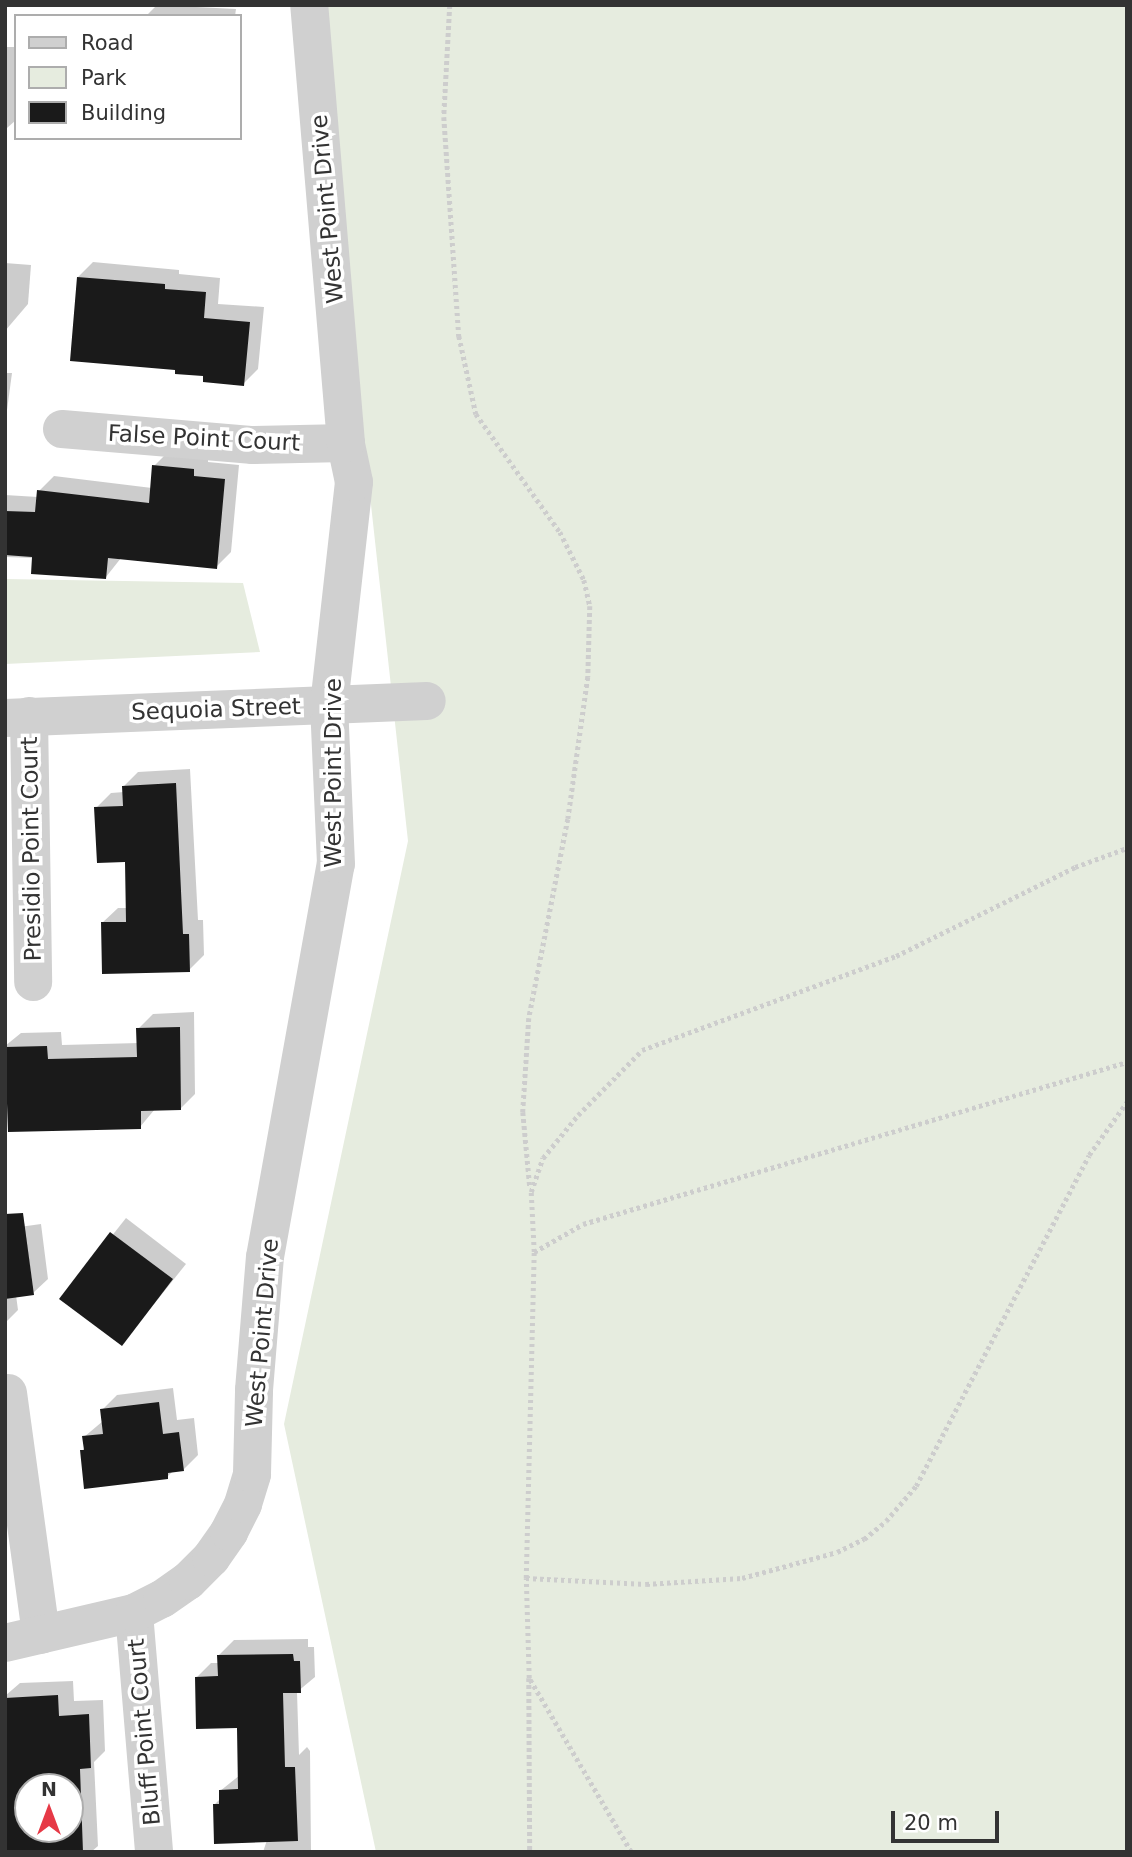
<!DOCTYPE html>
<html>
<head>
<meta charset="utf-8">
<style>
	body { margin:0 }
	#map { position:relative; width:1132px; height:1857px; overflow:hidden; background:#fff; font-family:"DejaVu Sans",sans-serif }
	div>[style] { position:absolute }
	.green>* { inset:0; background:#e6ecdf }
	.shadow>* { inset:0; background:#0003 }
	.building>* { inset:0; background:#1a1a1a }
	.path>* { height:4.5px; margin-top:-2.25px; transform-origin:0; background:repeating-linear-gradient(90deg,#cdcdcd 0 3.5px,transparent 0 7px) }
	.minor>* { height:38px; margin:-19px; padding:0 19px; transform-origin:19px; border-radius:19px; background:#d0d0d0 }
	span { translate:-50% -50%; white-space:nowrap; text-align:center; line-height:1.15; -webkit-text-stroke:7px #fff; paint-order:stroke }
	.street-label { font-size:23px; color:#333 }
	.frame { position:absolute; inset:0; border:7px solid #333; pointer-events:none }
	.legend { position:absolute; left:14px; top:14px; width:228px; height:126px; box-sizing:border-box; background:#fff; border:2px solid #adadad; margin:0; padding:9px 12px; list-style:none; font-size:21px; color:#333 }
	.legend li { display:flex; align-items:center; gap:14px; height:35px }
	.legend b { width:35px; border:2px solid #adadad }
	.north { position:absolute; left:14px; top:1773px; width:70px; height:70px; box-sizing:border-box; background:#fff; border:2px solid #adadad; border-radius:50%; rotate:0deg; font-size:19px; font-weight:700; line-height:28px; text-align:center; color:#333 }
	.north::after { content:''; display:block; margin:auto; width:24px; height:32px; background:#e63946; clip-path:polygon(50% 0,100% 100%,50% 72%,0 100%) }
	.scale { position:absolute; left:891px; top:1811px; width:108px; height:32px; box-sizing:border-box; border:4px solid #333; border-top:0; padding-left:9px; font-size:21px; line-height:24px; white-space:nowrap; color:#333; -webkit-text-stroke:5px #fff; paint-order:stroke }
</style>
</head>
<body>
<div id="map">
	<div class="green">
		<i style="clip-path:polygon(316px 5px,1127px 5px,1127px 1852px,376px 1852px,284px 1424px,408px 841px)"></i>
		<i style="clip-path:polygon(5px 579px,243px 583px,260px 652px,5px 664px)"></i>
	</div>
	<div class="shadow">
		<i style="clip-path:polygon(157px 5px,236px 9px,235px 16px,146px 16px)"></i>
		<i style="clip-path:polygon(5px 47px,16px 47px,16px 120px,7px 128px)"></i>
		<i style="clip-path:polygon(93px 262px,179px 270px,179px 274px,220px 278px,218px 304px,264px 307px,258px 369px,243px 384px,177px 369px,78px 277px)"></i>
		<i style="clip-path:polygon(5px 263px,31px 265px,28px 304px,5px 331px)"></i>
		<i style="clip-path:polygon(5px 373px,12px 373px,5px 425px)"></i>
		<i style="clip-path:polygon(169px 451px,208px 455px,208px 462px,239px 465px,231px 552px,216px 567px,121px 558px,106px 577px,34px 558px,5px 557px,5px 495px,38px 497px,39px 491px,54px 476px,152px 488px,154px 466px)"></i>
		<i style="clip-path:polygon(190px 769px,198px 920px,203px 920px,204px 955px,189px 970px,102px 923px,118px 908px,128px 908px,127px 860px,96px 808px,111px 793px,124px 792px,123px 787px,138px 772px)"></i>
		<i style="clip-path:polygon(194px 1012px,195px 1094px,180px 1109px,155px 1109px,140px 1127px,5px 1103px,5px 1046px,21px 1033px,61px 1032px,62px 1045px,139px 1043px,138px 1029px,153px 1014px)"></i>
		<i style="clip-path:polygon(126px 1218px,186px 1264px,122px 1344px,62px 1299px)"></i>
		<i style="clip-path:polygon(41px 1224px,48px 1279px,33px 1293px,16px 1295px,18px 1310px,5px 1323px,5px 1229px)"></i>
		<i style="clip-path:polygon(173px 1388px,177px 1420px,194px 1418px,198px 1455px,183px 1470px,173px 1471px,167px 1477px,82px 1451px,85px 1447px,84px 1437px,103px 1421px,102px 1410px,117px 1395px)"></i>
		<i style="clip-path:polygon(308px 1639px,308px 1647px,314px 1647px,315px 1677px,297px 1692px,299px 1755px,307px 1747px,310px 1751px,311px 1852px,263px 1852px,267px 1840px,214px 1805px,220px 1799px,220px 1791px,240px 1775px,238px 1726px,196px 1678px,211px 1663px,219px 1663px,219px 1655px,234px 1640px)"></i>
		<i style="clip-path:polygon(evenodd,73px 1681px,74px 1701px,103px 1700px,105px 1751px,94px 1762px,98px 1846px,91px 1852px,5px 1852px,5px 1696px,20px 1683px,73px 1681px,28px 1787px,70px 1787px,70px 1829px,28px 1829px,28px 1787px)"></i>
	</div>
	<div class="building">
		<i style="clip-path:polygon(77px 277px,165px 284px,165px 289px,206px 292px,204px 318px,250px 322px,244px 386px,203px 382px,203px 376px,175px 374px,175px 370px,70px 361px)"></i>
		<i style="clip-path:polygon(152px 465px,194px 469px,194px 476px,225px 479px,217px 569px,108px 558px,106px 579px,31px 574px,32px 557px,5px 555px,5px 511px,35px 512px,37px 490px,149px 503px)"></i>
		<i style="clip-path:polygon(176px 783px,183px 934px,189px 934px,190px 972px,102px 974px,101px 922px,126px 922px,125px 862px,97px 863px,94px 807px,123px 806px,122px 786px)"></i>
		<i style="clip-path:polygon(180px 1027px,181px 1110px,141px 1111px,141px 1129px,8px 1132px,5px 1047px,47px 1046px,48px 1059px,137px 1057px,136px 1028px)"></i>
		<i style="clip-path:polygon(23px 1213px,34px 1295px,5px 1299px,5px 1214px)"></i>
		<i style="clip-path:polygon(110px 1232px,173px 1279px,122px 1346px,59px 1299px)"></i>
		<i style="clip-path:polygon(159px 1402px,163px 1434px,179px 1432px,184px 1471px,168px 1473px,168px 1479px,84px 1489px,80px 1450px,84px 1450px,82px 1436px,103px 1434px,100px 1409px)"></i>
		<i style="clip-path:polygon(293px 1654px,294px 1661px,300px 1661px,301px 1693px,283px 1693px,285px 1767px,295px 1767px,298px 1841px,214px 1844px,213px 1804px,219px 1804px,219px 1790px,238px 1789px,237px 1728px,196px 1729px,195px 1677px,218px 1676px,217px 1655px)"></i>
		<i style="clip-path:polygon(evenodd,58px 1695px,59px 1716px,89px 1714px,91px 1768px,80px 1769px,83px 1852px,5px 1852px,5px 1698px,58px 1695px,28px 1787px,70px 1787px,70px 1829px,28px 1829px,28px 1787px)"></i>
	</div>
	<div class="path">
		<i style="left:450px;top:5px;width:112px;rotate:93.1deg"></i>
		<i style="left:444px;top:117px;width:220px;rotate:86.1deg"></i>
		<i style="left:459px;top:336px;width:80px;rotate:77.7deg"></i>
		<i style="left:476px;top:414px;width:145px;rotate:54.6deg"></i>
		<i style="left:560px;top:532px;width:54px;rotate:63.4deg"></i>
		<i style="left:584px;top:580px;width:27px;rotate:77deg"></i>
		<i style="left:590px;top:606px;width:71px;rotate:91.6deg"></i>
		<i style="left:588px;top:677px;width:143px;rotate:98deg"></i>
		<i style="left:568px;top:819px;width:203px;rotate:101.1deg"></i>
		<i style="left:529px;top:1018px;width:94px;rotate:93.7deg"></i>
		<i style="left:523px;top:1112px;width:76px;rotate:84.7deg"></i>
		<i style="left:534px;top:1252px;width:56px;rotate:-29.7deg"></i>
		<i style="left:583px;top:1224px;width:568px;rotate:-16.58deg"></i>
		<i style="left:526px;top:1578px;width:120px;rotate:2.9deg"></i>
		<i style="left:646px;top:1584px;width:96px;rotate:-3.6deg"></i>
		<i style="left:742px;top:1578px;width:98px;rotate:-15.3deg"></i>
		<i style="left:837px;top:1552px;width:30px;rotate:-26deg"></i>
		<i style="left:864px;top:1539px;width:28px;rotate:-39deg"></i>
		<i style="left:886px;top:1521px;width:46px;rotate:-49.4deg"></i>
		<i style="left:916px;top:1486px;width:373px;rotate:-62.4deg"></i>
		<i style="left:1089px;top:1155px;width:65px;rotate:-54.4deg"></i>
		<i style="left:529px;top:1678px;width:174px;rotate:89.7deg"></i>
		<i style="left:631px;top:1852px;width:202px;rotate:-120.4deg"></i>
		<i style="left:529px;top:1678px;width:100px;rotate:-91.7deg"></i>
		<i style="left:526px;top:1578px;width:326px;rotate:-88.6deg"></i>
		<i style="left:534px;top:1252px;width:60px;rotate:-92.9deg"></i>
		<i style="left:531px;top:1192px;width:36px;rotate:-71deg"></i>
		<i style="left:543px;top:1158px;width:55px;rotate:-50.9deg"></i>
		<i style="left:578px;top:1115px;width:91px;rotate:-45.4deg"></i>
		<i style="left:642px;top:1050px;width:271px;rotate:-20.3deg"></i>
		<i style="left:896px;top:956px;width:200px;rotate:-26.4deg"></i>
		<i style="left:1075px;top:867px;width:55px;rotate:-20.1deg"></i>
	</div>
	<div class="minor">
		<i style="left:62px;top:429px;width:192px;rotate:4.8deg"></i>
		<i style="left:253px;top:445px;width:93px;rotate:-1.2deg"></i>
		<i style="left:29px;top:716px;width:266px;rotate:89.1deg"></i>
		<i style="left:5px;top:718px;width:422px;rotate:-2.3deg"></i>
		<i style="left:8px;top:1393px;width:244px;rotate:82.2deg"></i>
		<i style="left:134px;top:1613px;width:240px;rotate:85.2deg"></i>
		<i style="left:5px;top:1643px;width:132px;rotate:-13.1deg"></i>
		<i style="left:134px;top:1613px;width:31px;rotate:-27deg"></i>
		<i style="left:162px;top:1599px;width:32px;rotate:-35deg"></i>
		<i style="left:188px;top:1581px;width:33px;rotate:-45deg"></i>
		<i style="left:211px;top:1558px;width:32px;rotate:-55deg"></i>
		<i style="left:229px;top:1532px;width:31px;rotate:-63deg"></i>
		<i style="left:243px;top:1504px;width:31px;rotate:-73deg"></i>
		<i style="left:252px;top:1474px;width:84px;rotate:-88.6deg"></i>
		<i style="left:254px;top:1390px;width:133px;rotate:-85.3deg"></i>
		<i style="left:265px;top:1257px;width:399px;rotate:-79.8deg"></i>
		<i style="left:336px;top:864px;width:159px;rotate:-92.5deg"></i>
		<i style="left:329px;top:705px;width:224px;rotate:-83.6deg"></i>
		<i style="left:354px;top:482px;width:40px;rotate:-102deg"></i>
		<i style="left:346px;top:443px;width:440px;rotate:-94.8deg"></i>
	</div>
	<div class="street-label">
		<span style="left:327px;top:209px;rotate:-95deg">West Point Drive</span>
		<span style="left:204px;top:438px;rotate:3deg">False Point Court</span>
		<span style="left:216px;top:709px;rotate:-2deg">Sequoia Street</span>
		<span style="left:333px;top:773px;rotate:-90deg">West Point Drive</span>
		<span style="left:31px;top:849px;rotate:-91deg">Presidio Point Court</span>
		<span style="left:262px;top:1333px;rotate:-85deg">West Point Drive</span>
		<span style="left:144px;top:1732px;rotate:-95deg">Bluff Point Court</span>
	</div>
	<div class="frame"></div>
	<ul class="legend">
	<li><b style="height:9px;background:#d0d0d0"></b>Road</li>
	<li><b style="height:19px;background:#e6ecdf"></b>Park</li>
	<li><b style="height:19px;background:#1a1a1a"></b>Building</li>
	</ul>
	<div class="north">N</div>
	<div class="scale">20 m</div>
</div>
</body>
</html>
